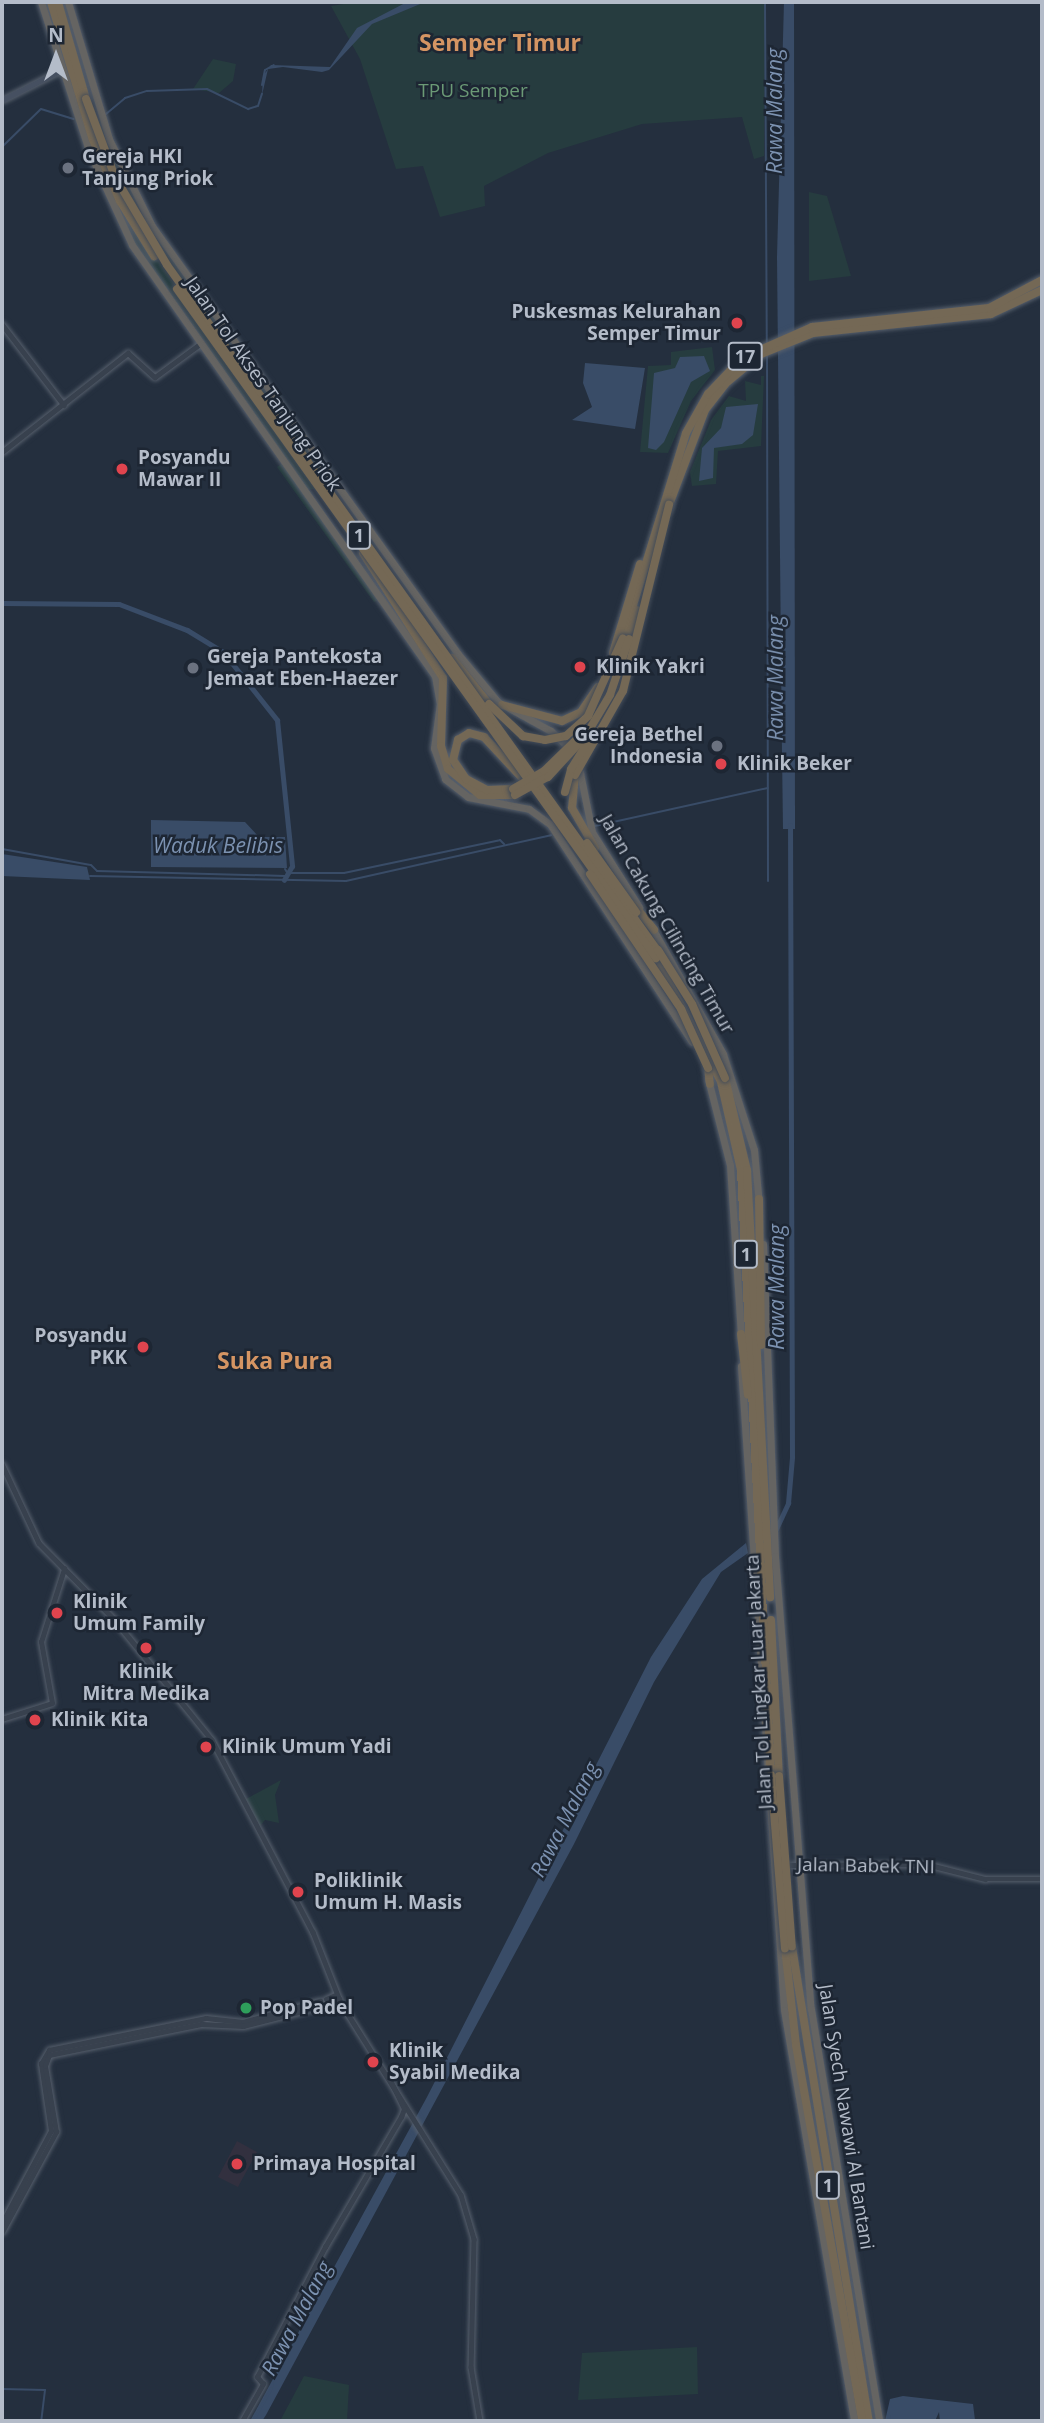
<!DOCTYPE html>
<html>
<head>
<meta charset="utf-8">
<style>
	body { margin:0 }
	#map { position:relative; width:1044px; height:2423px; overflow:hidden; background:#242f3e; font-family:"Open Sans",sans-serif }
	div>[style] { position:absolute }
	.medical>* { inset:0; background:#32303f }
	.green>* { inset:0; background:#263c3f }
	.water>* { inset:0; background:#394c67 }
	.stream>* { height:2px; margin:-1px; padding:0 1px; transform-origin:1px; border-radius:1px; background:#394c67 }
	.river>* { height:5px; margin:-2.5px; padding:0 2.5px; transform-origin:2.5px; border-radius:2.5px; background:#394c67 }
	.roads { filter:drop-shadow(0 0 2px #565f6c) drop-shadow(0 0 2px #565f6c) }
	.tertiary>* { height:4.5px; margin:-2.25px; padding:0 2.25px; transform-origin:2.25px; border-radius:2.25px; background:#38414e }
	.secondary>* { height:5px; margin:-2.5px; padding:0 2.5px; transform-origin:2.5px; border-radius:2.5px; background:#465061 }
	.trunk>* { height:7px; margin:-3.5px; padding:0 3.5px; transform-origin:3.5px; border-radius:3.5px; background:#656462 }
	.motorway>* { height:8px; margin:-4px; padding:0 4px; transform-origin:4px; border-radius:4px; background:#746855 }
	.bridges { filter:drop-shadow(0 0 2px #434c59) drop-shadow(0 0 2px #434c59) }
	.motorway-bridge>* { height:8px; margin:-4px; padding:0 4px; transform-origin:4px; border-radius:4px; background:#746855 }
	.dots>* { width:19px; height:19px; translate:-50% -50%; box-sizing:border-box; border:4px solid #1d2633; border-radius:50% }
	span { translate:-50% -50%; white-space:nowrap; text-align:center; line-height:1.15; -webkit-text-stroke:5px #1d2633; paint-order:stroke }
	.shield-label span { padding:2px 5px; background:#1d2633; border:2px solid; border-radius:5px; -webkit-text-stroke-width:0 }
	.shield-label { font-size:18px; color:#b4bcc9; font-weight:700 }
	.park-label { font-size:19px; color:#6b9a76 }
	.poi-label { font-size:19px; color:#b4bcc9; font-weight:700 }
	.left { translate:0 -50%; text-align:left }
	.right { translate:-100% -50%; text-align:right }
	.street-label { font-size:19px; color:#b4bcc9 }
	.water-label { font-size:21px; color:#7c92b1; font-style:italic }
	.quarter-label { font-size:23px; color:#d59563; font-weight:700 }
	.frame { position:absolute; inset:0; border:4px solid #b4bcc9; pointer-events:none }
	.north { position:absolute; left:21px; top:21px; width:70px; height:70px; -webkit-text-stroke:5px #1d2633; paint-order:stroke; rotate:0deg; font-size:19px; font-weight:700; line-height:28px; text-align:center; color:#b4bcc9 }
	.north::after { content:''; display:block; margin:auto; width:24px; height:32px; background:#b4bcc9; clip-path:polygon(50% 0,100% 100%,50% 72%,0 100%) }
</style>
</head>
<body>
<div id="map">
	<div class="medical">
		<i style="clip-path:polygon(237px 2141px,257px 2152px,238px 2187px,218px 2177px)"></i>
	</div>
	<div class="green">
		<i style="clip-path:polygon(356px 2px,765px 2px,764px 156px,754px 159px,742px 117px,642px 124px,548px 153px,484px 186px,485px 206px,440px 217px,423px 166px,396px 169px,360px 59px,331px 6px)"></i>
		<i style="clip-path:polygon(213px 59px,236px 64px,233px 81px,219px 93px,193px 89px)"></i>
		<i style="clip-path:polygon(100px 119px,152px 226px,325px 474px,323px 485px,136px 216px,95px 121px)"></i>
		<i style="clip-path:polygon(92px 135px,134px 226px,318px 489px,308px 489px,384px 598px,374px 602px,277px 467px,286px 461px,136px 252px,84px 138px)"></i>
		<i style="clip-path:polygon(809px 192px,827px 196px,851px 276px,809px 281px)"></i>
		<i style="clip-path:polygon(712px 347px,715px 370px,691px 401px,668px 453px,640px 452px,648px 366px,671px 365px,671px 352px)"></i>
		<i style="clip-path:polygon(761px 376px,764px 376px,761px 446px,718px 451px,716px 484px,692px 486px,690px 472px,711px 420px,729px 396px,746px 401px,745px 381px,761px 385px)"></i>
		<i style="clip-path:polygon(281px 1780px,275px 1795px,279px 1823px,265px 1820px,260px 1826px,246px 1799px)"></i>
		<i style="clip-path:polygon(697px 2347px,698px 2394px,578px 2400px,582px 2353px)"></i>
		<i style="clip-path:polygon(304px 2376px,349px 2385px,347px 2421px,280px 2421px)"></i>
	</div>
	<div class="water">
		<i style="clip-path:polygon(407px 2px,425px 2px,372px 24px,329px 70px,322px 72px,283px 67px,268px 69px,262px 95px,263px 76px,271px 65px,330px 67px,357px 28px)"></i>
		<i style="clip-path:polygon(784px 2px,794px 2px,795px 829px,783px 829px,782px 753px,777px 257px)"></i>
		<i style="clip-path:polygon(704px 356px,710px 371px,691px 382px,664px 442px,656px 450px,648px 448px,654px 373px,675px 368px,680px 357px)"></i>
		<i style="clip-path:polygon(585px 363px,645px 368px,635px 429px,572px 420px,592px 407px,583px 383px)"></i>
		<i style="clip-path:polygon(758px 404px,753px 435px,742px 444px,714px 448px,713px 478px,699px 481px,702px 448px,721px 428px,726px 407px)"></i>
		<i style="clip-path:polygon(151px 820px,245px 822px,259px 837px,285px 837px,287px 868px,151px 867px)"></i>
		<i style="clip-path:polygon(2px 854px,87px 867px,90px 880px,2px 876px)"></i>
		<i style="clip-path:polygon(746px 1543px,748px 1553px,721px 1572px,654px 1682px,574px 1844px,266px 2415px,262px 2421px,250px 2421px,427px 2097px,651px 1657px,702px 1579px)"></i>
		<i style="clip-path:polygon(903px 2396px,973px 2404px,975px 2420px,1013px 2421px,940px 2421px,939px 2412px,935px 2421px,885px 2421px,890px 2399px)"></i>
	</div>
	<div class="stream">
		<i style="left:765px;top:2px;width:343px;rotate:89.7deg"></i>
		<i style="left:262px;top:85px;width:15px;rotate:-79deg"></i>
		<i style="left:265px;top:70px;width:10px;rotate:-29deg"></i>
		<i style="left:106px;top:114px;width:25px;rotate:-40deg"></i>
		<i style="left:125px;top:98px;width:23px;rotate:-18deg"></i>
		<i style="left:147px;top:91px;width:60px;rotate:-1.9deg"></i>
		<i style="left:207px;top:89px;width:46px;rotate:26deg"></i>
		<i style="left:248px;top:109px;width:10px;rotate:-17deg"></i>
		<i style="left:258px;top:106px;width:13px;rotate:-72deg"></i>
		<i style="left:2px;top:147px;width:54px;rotate:-44.3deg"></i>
		<i style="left:41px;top:109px;width:34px;rotate:17deg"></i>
		<i style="left:767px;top:354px;width:527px;rotate:89.89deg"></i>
		<i style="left:595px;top:826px;width:177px;rotate:-12.4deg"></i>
		<i style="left:2px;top:849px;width:90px;rotate:10.2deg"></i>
		<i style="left:91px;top:865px;width:8px;rotate:45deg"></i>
		<i style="left:97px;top:871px;width:188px;rotate:1.5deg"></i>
		<i style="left:285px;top:869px;width:6px;rotate:59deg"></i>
		<i style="left:290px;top:873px;width:54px"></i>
		<i style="left:344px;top:873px;width:159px;rotate:-11.9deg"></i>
		<i style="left:500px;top:840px;width:6px;rotate:45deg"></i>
		<i style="left:90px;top:876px;width:256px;rotate:1.1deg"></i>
		<i style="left:346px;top:881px;width:210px;rotate:-12.6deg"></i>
		<i style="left:2px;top:2389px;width:43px;rotate:1.3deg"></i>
		<i style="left:45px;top:2390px;width:31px;rotate:97deg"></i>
	</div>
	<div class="river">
		<i style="left:2px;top:603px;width:117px;rotate:0.5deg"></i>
		<i style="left:119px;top:604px;width:73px;rotate:20.9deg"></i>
		<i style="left:187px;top:630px;width:42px;rotate:31.4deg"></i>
		<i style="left:223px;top:652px;width:87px;rotate:51.5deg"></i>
		<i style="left:277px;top:720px;width:147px;rotate:84.1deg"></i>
		<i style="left:292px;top:866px;width:16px;rotate:120deg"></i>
		<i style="left:776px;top:1529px;width:29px;rotate:-65deg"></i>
		<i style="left:788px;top:1503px;width:46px;rotate:-85deg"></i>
		<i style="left:792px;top:1457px;width:632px;rotate:-90.18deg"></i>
	</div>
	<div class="roads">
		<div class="tertiary">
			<i style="left:2px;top:324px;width:102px;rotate:52.6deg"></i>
			<i style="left:2px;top:452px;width:160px;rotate:-38.2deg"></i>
			<i style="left:128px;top:353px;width:36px;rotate:42deg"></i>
			<i style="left:155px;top:377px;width:56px;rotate:-36.3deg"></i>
			<i style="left:2px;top:1464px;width:87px;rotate:64.9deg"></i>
			<i style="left:39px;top:1543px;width:107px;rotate:45.4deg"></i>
			<i style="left:114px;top:1619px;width:156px;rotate:51deg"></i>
			<i style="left:212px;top:1740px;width:217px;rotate:62.3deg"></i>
			<i style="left:313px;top:1932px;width:76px;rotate:68.5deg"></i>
			<i style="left:341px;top:2003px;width:226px;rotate:58deg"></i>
			<i style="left:461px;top:2195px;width:46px;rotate:73.5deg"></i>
			<i style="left:474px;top:2239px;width:128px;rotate:91.3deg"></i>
			<i style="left:471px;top:2367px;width:55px;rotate:80.5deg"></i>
			<i style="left:2px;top:1719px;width:52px;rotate:-17.7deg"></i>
			<i style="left:52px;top:1703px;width:62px;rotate:-100.2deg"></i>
			<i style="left:41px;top:1642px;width:77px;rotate:-72.5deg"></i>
			<i style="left:787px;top:1865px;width:139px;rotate:-0.4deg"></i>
			<i style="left:926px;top:1864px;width:61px;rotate:14.3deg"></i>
			<i style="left:985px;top:1879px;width:57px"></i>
			<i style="left:326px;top:1999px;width:11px;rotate:-22deg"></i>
			<i style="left:328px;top:2003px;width:12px;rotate:-20deg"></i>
			<i style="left:2px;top:2223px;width:104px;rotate:-62deg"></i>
			<i style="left:51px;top:2131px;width:68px;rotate:-98.5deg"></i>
			<i style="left:41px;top:2064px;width:16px;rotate:-60deg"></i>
			<i style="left:49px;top:2050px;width:160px;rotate:-11.5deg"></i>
			<i style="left:206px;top:2018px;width:37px;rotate:6deg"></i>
			<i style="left:243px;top:2022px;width:80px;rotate:-15.3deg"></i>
			<i style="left:2px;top:2232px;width:114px;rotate:-61.6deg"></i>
			<i style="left:56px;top:2132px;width:67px;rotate:-99.5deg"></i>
			<i style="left:45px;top:2066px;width:12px;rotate:-70deg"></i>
			<i style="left:49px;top:2055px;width:156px;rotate:-11.5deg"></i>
			<i style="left:202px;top:2024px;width:41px;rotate:2.8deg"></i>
			<i style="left:243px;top:2026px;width:81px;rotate:-14.2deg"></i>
			<i style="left:242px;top:2421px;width:43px;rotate:-60.4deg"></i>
			<i style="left:263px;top:2384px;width:9px;rotate:-131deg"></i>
			<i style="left:257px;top:2377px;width:147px;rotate:-62.4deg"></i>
			<i style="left:325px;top:2247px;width:151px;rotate:-59.7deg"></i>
			<i style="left:401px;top:2117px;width:9px;rotate:-69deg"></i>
			<i style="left:404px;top:2109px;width:34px;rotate:-116deg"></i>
		</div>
		<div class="secondary">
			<i style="left:2px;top:100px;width:68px;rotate:-26.9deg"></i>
		</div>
		<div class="trunk">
			<i style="left:41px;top:2px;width:157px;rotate:72.1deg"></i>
			<i style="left:89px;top:151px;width:103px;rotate:65.4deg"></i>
			<i style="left:132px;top:245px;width:527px;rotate:54.89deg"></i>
			<i style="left:435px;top:676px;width:27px;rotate:80deg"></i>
			<i style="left:440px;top:703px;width:45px;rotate:97.6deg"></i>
			<i style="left:434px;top:748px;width:33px;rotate:70deg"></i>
			<i style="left:445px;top:779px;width:29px;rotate:38deg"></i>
			<i style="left:468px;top:797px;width:62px;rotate:11.1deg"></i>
			<i style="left:529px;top:809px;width:26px;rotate:36deg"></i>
			<i style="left:550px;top:824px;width:260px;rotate:56.9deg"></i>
			<i style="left:68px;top:2px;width:143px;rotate:73.3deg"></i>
			<i style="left:109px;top:139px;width:97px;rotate:63.7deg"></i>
			<i style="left:152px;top:226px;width:526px;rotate:54.44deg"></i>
			<i style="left:458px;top:654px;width:62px;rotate:50.2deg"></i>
			<i style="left:498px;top:702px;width:60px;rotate:28.7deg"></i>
			<i style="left:551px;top:731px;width:23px;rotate:43deg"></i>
			<i style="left:568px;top:747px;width:29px;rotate:65deg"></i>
			<i style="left:580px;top:773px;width:60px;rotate:78.5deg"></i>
			<i style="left:592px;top:832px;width:89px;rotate:57.9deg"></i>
			<i style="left:651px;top:926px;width:147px;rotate:60.6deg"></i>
			<i style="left:723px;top:1054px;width:101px;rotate:72.1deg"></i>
			<i style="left:754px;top:1150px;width:55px;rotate:84.8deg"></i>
			<i style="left:708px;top:1079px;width:89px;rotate:75.7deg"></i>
			<i style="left:730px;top:1165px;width:172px;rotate:86.3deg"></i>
			<i style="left:763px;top:1244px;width:312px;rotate:87.8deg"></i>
			<i style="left:775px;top:1556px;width:454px;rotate:85.5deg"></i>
			<i style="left:811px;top:2009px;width:418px;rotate:80.6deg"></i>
			<i style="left:741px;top:1366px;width:645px;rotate:86.18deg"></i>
			<i style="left:784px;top:2010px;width:417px;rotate:80.3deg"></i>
		</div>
		<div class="motorway">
			<i style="left:51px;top:2px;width:144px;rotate:73.1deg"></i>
			<i style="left:93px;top:140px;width:67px;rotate:66.1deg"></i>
			<i style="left:120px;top:201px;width:65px;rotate:58.3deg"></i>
			<i style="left:58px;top:2px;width:101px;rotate:73.9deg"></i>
			<i style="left:667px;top:510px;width:107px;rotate:-69.2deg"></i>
			<i style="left:705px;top:410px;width:33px;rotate:-52deg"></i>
			<i style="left:725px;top:384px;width:47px;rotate:-39.8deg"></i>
			<i style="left:761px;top:354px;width:56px;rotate:-22deg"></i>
			<i style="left:813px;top:333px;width:179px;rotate:-6.1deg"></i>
			<i style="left:991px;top:314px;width:56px;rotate:-25.2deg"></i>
			<i style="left:363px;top:553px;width:148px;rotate:57.4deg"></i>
			<i style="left:443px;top:678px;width:68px;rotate:91.7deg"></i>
			<i style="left:441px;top:746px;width:24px;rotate:73deg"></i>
			<i style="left:448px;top:769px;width:41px;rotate:39.1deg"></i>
			<i style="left:480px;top:795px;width:35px"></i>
			<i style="left:623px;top:638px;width:214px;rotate:-72.9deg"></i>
			<i style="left:686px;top:433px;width:45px;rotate:-60.6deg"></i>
			<i style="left:708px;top:394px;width:50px;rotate:-46.6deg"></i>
			<i style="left:742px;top:358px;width:77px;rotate:-23.9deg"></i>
			<i style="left:812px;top:327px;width:178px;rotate:-6.1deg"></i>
			<i style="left:989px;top:308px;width:60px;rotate:-27.8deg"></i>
			<i style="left:629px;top:639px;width:30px;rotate:-75deg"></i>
			<i style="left:613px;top:653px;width:93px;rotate:-73.1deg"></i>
			<i style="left:452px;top:658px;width:59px;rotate:51.2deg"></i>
			<i style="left:502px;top:705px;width:62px;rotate:14.9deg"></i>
			<i style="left:562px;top:721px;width:21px;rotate:-25deg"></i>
			<i style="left:581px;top:712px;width:30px;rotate:-56deg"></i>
			<i style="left:575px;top:775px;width:33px;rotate:95deg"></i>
			<i style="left:572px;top:808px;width:46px;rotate:60.1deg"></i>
			<i style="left:513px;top:789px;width:26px;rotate:178deg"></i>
			<i style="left:487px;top:790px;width:24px;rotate:-152deg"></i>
			<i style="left:466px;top:779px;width:23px;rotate:-124deg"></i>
			<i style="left:453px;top:760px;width:21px;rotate:-76deg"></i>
			<i style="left:458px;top:740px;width:13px;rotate:-32deg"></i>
			<i style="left:469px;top:733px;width:16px;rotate:15deg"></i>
			<i style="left:484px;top:737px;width:59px;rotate:47.1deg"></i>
			<i style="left:634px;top:905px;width:32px;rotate:51deg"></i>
			<i style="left:656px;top:958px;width:140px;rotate:62.3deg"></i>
			<i style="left:721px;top:1082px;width:90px;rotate:77.2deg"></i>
			<i style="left:741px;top:1170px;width:606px;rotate:87.16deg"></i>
			<i style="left:708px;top:1068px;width:16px;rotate:83deg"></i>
			<i style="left:725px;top:1078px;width:95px;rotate:76.6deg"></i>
			<i style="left:747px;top:1170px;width:428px;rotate:86.9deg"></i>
			<i style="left:759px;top:1199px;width:146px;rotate:89.2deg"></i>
			<i style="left:741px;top:1334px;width:61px;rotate:83.5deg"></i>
			<i style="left:771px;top:1620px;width:156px;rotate:87.1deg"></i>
			<i style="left:792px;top:1947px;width:480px;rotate:80.8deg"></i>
			<i style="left:785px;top:1948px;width:98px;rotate:83.5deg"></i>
			<i style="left:796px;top:2045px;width:382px;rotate:80deg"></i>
		</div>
	</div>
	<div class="bridges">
		<div class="motorway-bridge">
			<i style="left:86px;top:99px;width:83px;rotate:69.6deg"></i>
			<i style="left:115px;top:177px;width:102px;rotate:59.4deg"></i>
			<i style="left:167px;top:265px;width:847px;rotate:54.42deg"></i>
			<i style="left:177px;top:289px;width:823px;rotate:54.4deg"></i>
			<i style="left:489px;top:704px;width:47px;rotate:43.3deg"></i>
			<i style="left:523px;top:736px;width:22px;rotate:10deg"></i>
			<i style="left:545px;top:740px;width:21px;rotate:-11deg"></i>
			<i style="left:566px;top:736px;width:30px;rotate:-42deg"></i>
			<i style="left:588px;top:716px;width:85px;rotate:-65.8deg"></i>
			<i style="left:575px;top:775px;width:97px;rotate:-60.3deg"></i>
			<i style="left:623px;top:691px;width:192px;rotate:-76.1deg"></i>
			<i style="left:513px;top:789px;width:36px;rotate:-30deg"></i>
			<i style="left:544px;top:771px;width:49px;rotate:-44.2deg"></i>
			<i style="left:565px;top:792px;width:24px;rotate:-75deg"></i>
			<i style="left:571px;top:769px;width:39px;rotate:-58deg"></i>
			<i style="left:515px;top:795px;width:38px;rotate:-29deg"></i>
			<i style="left:548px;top:777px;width:54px;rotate:-47.2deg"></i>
			<i style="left:585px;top:737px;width:49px;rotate:-59.2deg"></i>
			<i style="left:610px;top:695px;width:59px;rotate:-71.3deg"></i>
			<i style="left:587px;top:843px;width:85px;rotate:54.6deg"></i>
			<i style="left:590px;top:874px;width:163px;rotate:56deg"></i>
			<i style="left:681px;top:1009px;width:65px;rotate:65.4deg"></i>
			<i style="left:658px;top:950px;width:64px;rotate:57.8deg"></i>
			<i style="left:692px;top:1004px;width:81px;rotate:66deg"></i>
			<i style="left:771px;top:1775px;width:174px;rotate:85.4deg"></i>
			<i style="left:779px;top:1776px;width:171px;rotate:85.7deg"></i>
		</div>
	</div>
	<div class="dots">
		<i style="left:68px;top:168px;background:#6b7280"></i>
		<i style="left:737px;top:323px;background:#e0444e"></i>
		<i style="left:122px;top:469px;background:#e0444e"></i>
		<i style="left:580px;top:667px;background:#e0444e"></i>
		<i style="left:193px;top:668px;background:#6b7280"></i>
		<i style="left:717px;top:746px;background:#6b7280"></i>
		<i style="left:721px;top:764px;background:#e0444e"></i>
		<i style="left:143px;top:1347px;background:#e0444e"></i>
		<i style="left:57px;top:1613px;background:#e0444e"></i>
		<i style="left:146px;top:1648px;background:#e0444e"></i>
		<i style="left:35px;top:1720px;background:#e0444e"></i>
		<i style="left:206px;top:1747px;background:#e0444e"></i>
		<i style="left:298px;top:1892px;background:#e0444e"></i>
		<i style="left:246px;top:2008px;background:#2e9e5b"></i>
		<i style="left:373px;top:2062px;background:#e0444e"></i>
		<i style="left:237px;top:2164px;background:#e0444e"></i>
	</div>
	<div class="shield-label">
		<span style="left:745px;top:356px">17</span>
		<span style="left:359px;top:535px">1</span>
		<span style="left:746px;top:1254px">1</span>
		<span style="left:828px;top:2185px">1</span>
	</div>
	<div class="park-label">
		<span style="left:473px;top:91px">TPU Semper</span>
	</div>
	<div class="poi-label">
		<span class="left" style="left:82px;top:168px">Gereja HKI<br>Tanjung Priok</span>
		<span class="right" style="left:721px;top:323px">Puskesmas Kelurahan<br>Semper Timur</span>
		<span class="left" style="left:138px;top:469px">Posyandu<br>Mawar II</span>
		<span class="left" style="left:207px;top:668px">Gereja Pantekosta<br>Jemaat Eben-Haezer</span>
		<span class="left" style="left:596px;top:667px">Klinik Yakri</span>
		<span class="right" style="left:703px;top:746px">Gereja Bethel<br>Indonesia</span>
		<span class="left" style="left:737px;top:764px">Klinik Beker</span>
		<span class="right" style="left:127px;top:1347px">Posyandu<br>PKK</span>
		<span class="left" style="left:73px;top:1613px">Klinik<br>Umum Family</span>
		<span style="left:146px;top:1683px">Klinik<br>Mitra Medika</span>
		<span class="left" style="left:51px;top:1720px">Klinik Kita</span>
		<span class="left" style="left:222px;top:1747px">Klinik Umum Yadi</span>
		<span class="left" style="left:314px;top:1892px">Poliklinik<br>Umum H. Masis</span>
		<span class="left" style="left:260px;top:2008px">Pop Padel</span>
		<span class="left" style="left:389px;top:2062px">Klinik<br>Syabil Medika</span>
		<span class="left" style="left:253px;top:2164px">Primaya Hospital</span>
	</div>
	<div class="street-label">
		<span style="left:263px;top:384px;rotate:55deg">Jalan Tol Akses Tanjung Priok</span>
		<span style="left:667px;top:924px;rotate:60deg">Jalan Cakung Cilincing Timur</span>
		<span style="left:759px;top:1682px;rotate:-93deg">Jalan Tol Lingkar Luar Jakarta</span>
		<span style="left:866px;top:1866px;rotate:1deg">Jalan Babek TNI</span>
		<span style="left:846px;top:2117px;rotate:81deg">Jalan Syech Nawawi Al Bantani</span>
	</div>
	<div class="water-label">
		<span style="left:774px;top:111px;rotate:-90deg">Rawa Malang</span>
		<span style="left:775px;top:678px;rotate:-90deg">Rawa Malang</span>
		<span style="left:218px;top:845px">Waduk Belibis</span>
		<span style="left:776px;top:1287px;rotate:-90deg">Rawa Malang</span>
		<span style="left:564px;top:1819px;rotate:-63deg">Rawa Malang</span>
		<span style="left:296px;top:2318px;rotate:-62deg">Rawa Malang</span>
	</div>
	<div class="quarter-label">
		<span style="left:500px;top:42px">Semper Timur</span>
		<span style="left:275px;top:1360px">Suka Pura</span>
	</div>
	<div class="frame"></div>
	<div class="north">N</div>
</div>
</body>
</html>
